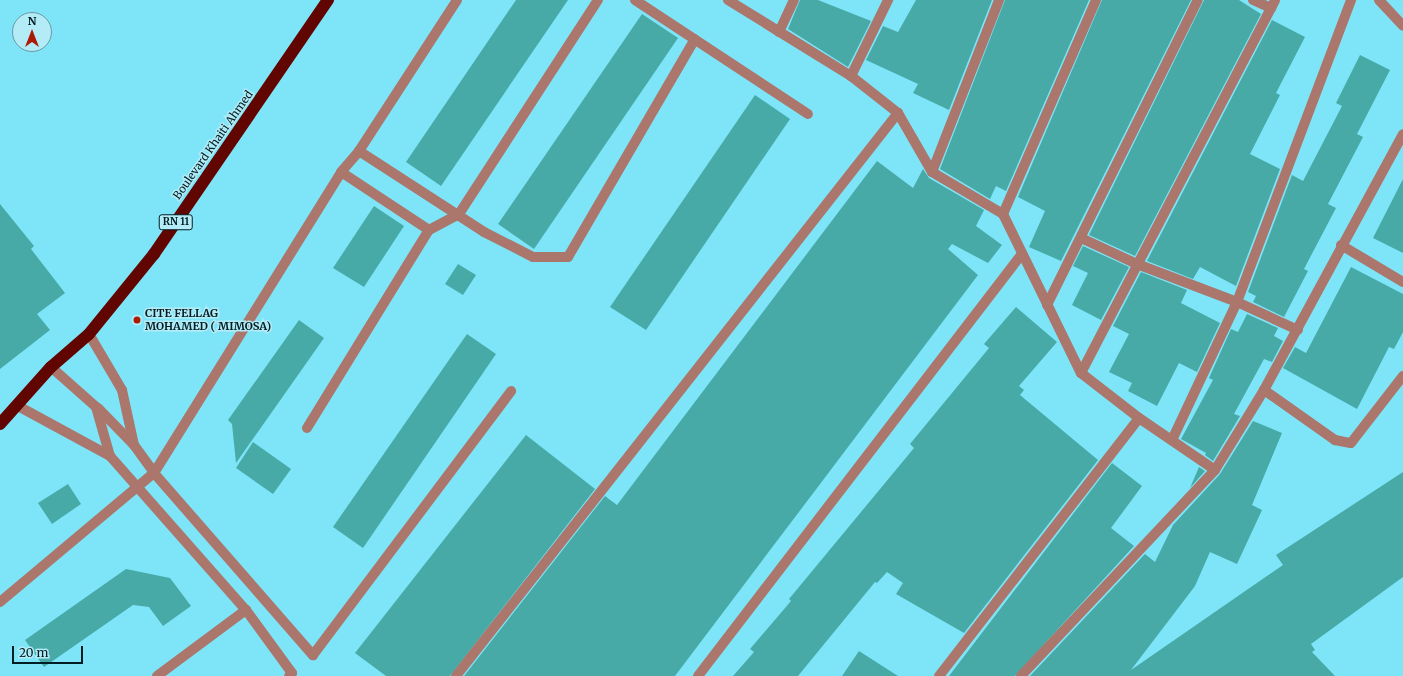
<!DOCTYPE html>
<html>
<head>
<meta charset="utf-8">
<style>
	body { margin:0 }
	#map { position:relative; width:1403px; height:676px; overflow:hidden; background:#7ee5f9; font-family:Merriweather,serif }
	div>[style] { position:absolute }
	.building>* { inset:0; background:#47aaa7 }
	.minor>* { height:10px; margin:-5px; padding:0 5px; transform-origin:5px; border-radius:5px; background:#ab766b }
	.highway>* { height:12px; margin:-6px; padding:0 6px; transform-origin:6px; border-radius:6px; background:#600500 }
	.dots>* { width:11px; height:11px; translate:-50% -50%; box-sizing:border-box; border:2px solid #b3ecf7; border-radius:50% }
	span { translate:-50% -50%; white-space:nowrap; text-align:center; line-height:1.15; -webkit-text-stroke:3px #b3ecf7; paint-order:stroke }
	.shield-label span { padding:1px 3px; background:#b3ecf7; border:1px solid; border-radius:3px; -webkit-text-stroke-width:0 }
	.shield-label { font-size:10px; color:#001e23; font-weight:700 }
	.street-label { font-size:11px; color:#001e23 }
	.poi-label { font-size:11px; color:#001e23; font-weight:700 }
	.left { translate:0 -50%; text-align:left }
	.north { position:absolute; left:12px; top:12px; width:40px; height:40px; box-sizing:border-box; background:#b3ecf7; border:1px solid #6b9aa2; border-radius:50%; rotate:0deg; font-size:11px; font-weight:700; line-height:16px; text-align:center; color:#001e23 }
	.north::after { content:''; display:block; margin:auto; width:14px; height:18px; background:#ab1b03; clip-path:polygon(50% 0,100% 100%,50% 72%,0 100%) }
	.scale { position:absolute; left:12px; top:646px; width:71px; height:18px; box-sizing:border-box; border:2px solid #001e23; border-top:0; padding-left:5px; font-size:12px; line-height:14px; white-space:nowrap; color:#001e23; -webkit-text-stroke:3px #b3ecf7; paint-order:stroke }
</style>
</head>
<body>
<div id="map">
	<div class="building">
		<i style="clip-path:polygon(516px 0,568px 0,441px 186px,406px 162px)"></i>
		<i style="clip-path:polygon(800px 0,818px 0,871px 21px,848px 67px,788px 29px)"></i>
		<i style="clip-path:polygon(916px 0,992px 0,949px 110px,913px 93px,918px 84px,866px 60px,883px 26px,898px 32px)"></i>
		<i style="clip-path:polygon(1005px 0,1089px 0,1006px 191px,996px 186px,990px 199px,940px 169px)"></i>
		<i style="clip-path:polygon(1102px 0,1191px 0,1061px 261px,1029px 247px,1045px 211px,1018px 197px)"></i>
		<i style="clip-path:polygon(1204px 0,1239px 0,1261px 14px,1135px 256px,1089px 235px)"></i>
		<i style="clip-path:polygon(642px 14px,678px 38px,534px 249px,498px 224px)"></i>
		<i style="clip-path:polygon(1272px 20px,1305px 37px,1276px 93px,1280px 95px,1250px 154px,1280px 169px,1236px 286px,1200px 267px,1193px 279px,1147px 261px)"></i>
		<i style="clip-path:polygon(1360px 55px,1390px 70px,1357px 134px,1363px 137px,1328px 204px,1336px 208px,1304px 269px,1308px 271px,1284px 317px,1253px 302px,1256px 296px,1248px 292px,1292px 175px,1303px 181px,1342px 106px,1336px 103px)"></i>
		<i style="clip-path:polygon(755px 95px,790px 119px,646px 330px,610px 307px)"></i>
		<i style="clip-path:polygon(877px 161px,913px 188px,923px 169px,929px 178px,984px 210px,976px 226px,1002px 245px,988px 263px,952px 244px,948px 249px,978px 275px,675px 676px,464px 676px,605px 496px,617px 505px)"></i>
		<i style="clip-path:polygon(1403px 179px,1403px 253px,1373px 238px)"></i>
		<i style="clip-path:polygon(0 204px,34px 246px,31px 249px,65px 293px,37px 314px,50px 330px,0 369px)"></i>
		<i style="clip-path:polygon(374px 206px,404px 226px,364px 287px,333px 268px)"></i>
		<i style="clip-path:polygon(1083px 246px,1129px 267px,1101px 320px,1072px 305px,1088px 273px,1073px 266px)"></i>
		<i style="clip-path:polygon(458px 264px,476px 275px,463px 295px,445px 284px)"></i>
		<i style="clip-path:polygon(1351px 267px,1403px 294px,1403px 332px,1394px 349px,1389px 347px,1357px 409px,1283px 368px,1295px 347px,1306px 353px)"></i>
		<i style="clip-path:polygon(1141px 272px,1187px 290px,1181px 303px,1220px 323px,1197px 372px,1179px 363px,1157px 406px,1128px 391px,1132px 383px,1109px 372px,1129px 334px,1113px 326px)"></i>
		<i style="clip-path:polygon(1016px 307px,1057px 342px,1019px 386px,1024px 390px,1020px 395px,1098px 460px,964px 633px,896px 594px,903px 583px,887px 572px,877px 583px,875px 582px,798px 676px,733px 676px,754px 652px,750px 649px,791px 601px,789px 599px,914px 448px,910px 444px,989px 348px,984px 344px)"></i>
		<i style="clip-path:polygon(1247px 314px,1278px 328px,1274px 336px,1283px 341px,1272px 362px,1264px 359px,1234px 414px,1240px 416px,1213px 461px,1205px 455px,1206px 453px,1181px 439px,1213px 380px,1209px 378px,1231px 329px,1238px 332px)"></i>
		<i style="clip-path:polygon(299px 320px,324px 338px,236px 463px,232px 424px,228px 420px)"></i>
		<i style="clip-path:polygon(467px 334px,496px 354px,363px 548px,333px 527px)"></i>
		<i style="clip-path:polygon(1253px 421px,1282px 433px,1252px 505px,1262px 510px,1237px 564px,1210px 552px,1195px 586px,1131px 670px,1283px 565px,1276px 555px,1403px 472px,1403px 577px,1311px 644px,1315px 650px,1312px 652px,1335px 676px,1030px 676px,1145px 554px,1155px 562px,1173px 525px,1220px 474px)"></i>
		<i style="clip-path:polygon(526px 435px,595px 489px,450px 676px,386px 676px,355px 653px)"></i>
		<i style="clip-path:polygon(253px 442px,291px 469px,273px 494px,236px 468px)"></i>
		<i style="clip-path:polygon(1112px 463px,1142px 486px,1111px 528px,1134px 546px,1015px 676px,949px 676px)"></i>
		<i style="clip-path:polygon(1199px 467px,1205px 471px,1190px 488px)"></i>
		<i style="clip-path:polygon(68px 484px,81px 504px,52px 524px,38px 503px)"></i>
		<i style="clip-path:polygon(126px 569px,170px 578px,191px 606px,163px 626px,149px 607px,133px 605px,44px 667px,25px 640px)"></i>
		<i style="clip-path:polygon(859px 651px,898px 676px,842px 676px)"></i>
	</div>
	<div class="minor">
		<i style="left:635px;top:0;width:207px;rotate:33.4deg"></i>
		<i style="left:728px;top:0;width:145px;rotate:31.7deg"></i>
		<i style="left:851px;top:76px;width:60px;rotate:38.2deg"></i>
		<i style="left:898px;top:113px;width:68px;rotate:60deg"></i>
		<i style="left:932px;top:172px;width:82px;rotate:30.6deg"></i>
		<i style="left:1003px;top:214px;width:177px;rotate:63.9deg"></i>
		<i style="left:1081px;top:373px;width:73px;rotate:37.8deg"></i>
		<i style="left:1139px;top:418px;width:92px;rotate:34.4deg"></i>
		<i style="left:1215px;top:470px;width:283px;rotate:133.3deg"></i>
		<i style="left:1253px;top:0;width:20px;rotate:24deg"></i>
		<i style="left:1379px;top:0;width:35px;rotate:47deg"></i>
		<i style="left:779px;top:32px;width:35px;rotate:-65deg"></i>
		<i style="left:851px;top:76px;width:85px;rotate:-64deg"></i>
		<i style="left:359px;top:151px;width:149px;rotate:32.9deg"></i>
		<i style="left:484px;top:232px;width:55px;rotate:27deg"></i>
		<i style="left:533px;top:257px;width:35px"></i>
		<i style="left:568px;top:257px;width:252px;rotate:-59.8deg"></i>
		<i style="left:932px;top:172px;width:185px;rotate:-68.7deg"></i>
		<i style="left:1003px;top:214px;width:233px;rotate:-66.5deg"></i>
		<i style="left:429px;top:230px;width:34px;rotate:-28deg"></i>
		<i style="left:459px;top:214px;width:255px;rotate:-57deg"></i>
		<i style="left:1081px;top:238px;width:62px;rotate:24.9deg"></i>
		<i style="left:1137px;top:264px;width:107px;rotate:20.8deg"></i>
		<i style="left:1237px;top:302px;width:67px;rotate:24.7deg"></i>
		<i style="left:1341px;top:245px;width:72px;rotate:30.8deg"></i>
		<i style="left:1047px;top:305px;width:340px;rotate:-63.7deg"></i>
		<i style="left:89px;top:334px;width:65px;rotate:59.5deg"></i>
		<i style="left:122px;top:390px;width:56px;rotate:77.7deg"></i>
		<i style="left:134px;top:445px;width:34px;rotate:54deg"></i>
		<i style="left:154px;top:473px;width:242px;rotate:48.9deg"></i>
		<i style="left:313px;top:655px;width:330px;rotate:-53.1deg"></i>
		<i style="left:51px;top:367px;width:60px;rotate:41.6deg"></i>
		<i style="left:96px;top:407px;width:51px;rotate:74.1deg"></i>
		<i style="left:1081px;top:373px;width:420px;rotate:-62.5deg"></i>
		<i style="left:1264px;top:390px;width:87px;rotate:35.2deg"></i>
		<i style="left:1335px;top:440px;width:16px;rotate:11deg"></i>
		<i style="left:1351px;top:443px;width:85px;rotate:-52.2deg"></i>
		<i style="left:18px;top:406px;width:105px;rotate:28.5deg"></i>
		<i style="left:110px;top:456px;width:205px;rotate:48.6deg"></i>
		<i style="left:246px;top:610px;width:78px;rotate:53.9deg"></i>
		<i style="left:292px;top:673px;width:4px;rotate:135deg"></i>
		<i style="left:98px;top:408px;width:52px;rotate:45.8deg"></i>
		<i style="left:307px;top:428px;width:233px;rotate:-58.4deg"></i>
		<i style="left:429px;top:230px;width:105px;rotate:-146.6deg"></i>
		<i style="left:1172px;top:440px;width:153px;rotate:-64.8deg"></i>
		<i style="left:1237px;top:302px;width:323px;rotate:-69.3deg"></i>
		<i style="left:1215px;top:470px;width:94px;rotate:-58.5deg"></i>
		<i style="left:1264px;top:390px;width:291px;rotate:-61.5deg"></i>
		<i style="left:0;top:602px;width:201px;rotate:-40deg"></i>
		<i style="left:154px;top:473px;width:354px;rotate:-58.1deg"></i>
		<i style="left:341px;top:172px;width:28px;rotate:-49deg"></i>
		<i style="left:359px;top:151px;width:180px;rotate:-57deg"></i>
		<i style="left:157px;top:676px;width:111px;rotate:-36.6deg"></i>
		<i style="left:456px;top:676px;width:716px;rotate:-51.87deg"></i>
		<i style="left:698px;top:676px;width:531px;rotate:-52.5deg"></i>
		<i style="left:939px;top:676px;width:326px;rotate:-52.2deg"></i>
	</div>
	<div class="highway">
		<i style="left:0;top:424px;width:76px;rotate:-48.2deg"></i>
		<i style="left:51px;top:367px;width:50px;rotate:-41deg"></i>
		<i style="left:89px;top:334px;width:103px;rotate:-50.9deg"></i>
		<i style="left:154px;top:254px;width:308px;rotate:-55.6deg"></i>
	</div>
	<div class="dots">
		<i style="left:137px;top:320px;background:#ab1b03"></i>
	</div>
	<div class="shield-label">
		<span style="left:176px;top:222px">RN 11</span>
	</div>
	<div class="street-label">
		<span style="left:213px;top:145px;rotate:-55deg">Boulevard Khaiti Ahmed</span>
	</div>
	<div class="poi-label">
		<span class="left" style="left:145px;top:320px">CITE FELLAG<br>MOHAMED ( MIMOSA)</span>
	</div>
	<div class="north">N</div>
	<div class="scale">20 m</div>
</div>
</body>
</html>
